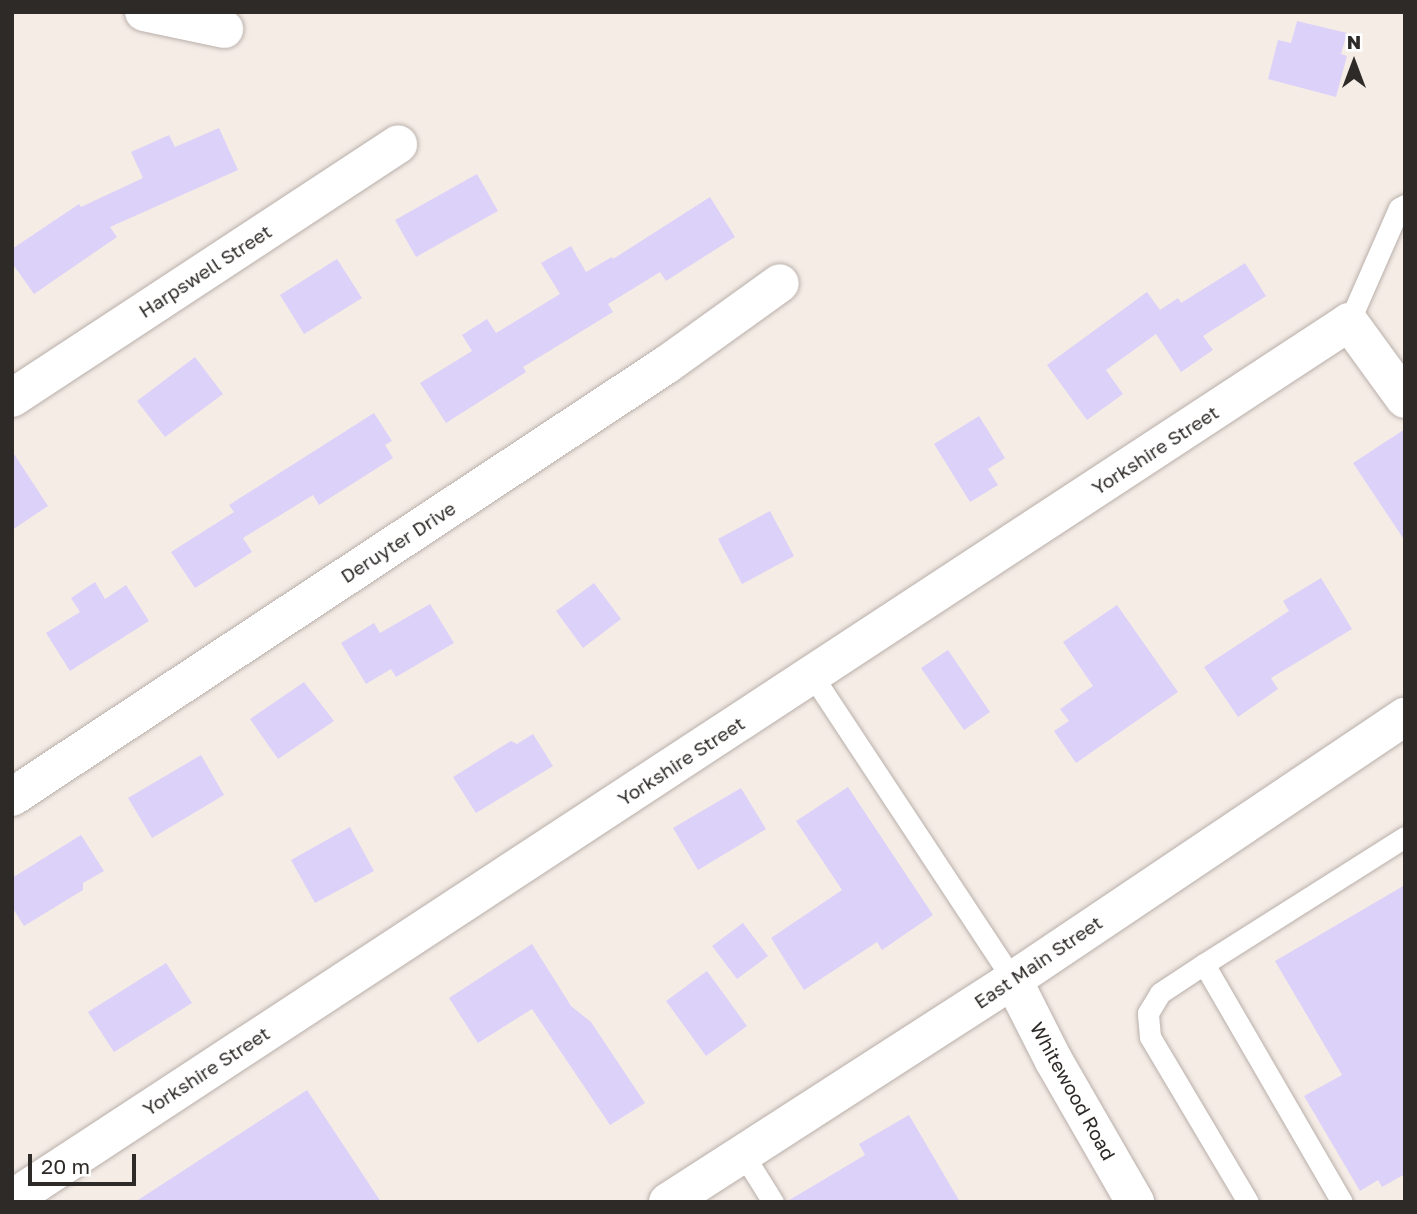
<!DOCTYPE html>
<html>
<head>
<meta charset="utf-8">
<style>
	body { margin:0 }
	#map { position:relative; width:1417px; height:1214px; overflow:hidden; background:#f5ece6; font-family:"Golos Text",sans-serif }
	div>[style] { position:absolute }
	.building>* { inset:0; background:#dcd1f9 }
	.roads { filter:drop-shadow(0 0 2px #b9afaa) drop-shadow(0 0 2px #b9afaa) }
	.lane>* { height:21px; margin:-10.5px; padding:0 10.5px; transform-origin:10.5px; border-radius:10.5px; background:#fff }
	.street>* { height:38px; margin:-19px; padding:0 19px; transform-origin:19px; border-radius:19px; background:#fff }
	.highway>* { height:38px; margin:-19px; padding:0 19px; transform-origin:19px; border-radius:19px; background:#fff }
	span { translate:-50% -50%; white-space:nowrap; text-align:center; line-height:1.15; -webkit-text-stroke:6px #fff; paint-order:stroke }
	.street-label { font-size:19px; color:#2e2a28 }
	.frame { position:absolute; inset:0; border:14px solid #2e2a28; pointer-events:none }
	.north { position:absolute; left:1319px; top:28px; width:70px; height:70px; -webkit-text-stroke:5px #fff; paint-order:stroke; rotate:0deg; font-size:19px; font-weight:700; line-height:28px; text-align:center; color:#2e2a28 }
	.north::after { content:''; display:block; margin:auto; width:24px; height:32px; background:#2e2a28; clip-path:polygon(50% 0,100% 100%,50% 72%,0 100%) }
	.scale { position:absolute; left:28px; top:1154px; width:108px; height:32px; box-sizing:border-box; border:4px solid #2e2a28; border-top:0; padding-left:9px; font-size:21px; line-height:24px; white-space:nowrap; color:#2e2a28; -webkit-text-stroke:5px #fff; paint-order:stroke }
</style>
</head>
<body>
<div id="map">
	<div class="building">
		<i style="clip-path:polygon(1297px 21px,1347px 33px,1341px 54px,1347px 56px,1336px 97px,1268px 79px,1278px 40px,1291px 43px)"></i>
		<i style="clip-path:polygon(219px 128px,238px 170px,110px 227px,117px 237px,34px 294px,12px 263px,12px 249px,79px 204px,81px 207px,143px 178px,131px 152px,169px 135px,175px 147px)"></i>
		<i style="clip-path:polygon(477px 174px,498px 211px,416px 257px,395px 220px)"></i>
		<i style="clip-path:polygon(710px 197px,735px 237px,666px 281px,660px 272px,608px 304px,613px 312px,523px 367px,526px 372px,446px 423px,420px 383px,472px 351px,462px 335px,487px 319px,496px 333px,560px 294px,541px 263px,571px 246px,586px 272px,612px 257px,613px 259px)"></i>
		<i style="clip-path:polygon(337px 259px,362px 298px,304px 334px,280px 295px)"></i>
		<i style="clip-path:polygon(1245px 263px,1266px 296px,1203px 336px,1213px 350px,1181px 372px,1156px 334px,1106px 370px,1123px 394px,1087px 420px,1047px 365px,1147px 292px,1160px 310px,1178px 298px,1181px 303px)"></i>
		<i style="clip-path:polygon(195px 357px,223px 394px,165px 437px,137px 401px)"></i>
		<i style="clip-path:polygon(374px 413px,392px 441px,385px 445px,393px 458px,319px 505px,313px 495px,243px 538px,252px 552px,195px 588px,171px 552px,234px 512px,229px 505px)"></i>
		<i style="clip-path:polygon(979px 416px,1005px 458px,988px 469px,998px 485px,970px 502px,934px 444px)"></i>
		<i style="clip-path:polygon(1405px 429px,1405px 541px,1353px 463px)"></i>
		<i style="clip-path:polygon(12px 451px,48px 506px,12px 530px)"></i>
		<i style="clip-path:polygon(770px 511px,794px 556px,742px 584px,718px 539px)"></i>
		<i style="clip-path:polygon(1321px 578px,1352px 629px,1271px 678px,1278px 689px,1238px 717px,1204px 667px,1289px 611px,1283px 601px)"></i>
		<i style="clip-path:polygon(95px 582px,105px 599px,126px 585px,149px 621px,70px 671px,46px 633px,80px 612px,71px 598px)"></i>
		<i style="clip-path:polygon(594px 583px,621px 619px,583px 648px,556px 611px)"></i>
		<i style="clip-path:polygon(430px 604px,454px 643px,396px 677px,391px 669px,366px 684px,341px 643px,374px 623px,380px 633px)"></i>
		<i style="clip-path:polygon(1117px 605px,1178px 692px,1076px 763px,1054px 731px,1069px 721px,1060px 709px,1093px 686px,1063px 642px)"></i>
		<i style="clip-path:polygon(948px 650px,990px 712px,964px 730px,921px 668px)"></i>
		<i style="clip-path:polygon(304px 682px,334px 721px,278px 759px,250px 719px)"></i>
		<i style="clip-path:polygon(533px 734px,553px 766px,476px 813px,453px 777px,511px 741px,517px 744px)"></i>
		<i style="clip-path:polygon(201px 755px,224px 795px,152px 838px,128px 798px)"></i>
		<i style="clip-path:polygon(848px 787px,933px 915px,882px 950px,877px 942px,804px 990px,771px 938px,842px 890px,796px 821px)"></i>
		<i style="clip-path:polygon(741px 788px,766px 829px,698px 870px,673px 828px)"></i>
		<i style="clip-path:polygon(350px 827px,374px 871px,315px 903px,291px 860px)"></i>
		<i style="clip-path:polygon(81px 835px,104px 871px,83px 883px,83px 890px,24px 926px,12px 907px,12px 878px)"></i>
		<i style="clip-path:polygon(1405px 885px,1405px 1174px,1382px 1187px,1378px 1180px,1360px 1191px,1304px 1096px,1342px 1075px,1275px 961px)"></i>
		<i style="clip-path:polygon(743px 923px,768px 956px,737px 979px,712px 946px)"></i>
		<i style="clip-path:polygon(532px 944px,571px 1006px,591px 1022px,645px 1103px,610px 1125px,532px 1009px,478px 1043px,449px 998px)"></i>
		<i style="clip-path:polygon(166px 963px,192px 1003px,114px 1052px,88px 1012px)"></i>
		<i style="clip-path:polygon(707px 971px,747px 1026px,706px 1056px,666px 1001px)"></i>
		<i style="clip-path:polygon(307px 1090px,381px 1202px,135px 1202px)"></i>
		<i style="clip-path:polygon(909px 1115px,960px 1202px,786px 1202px,865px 1155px,859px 1144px)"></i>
	</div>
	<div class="roads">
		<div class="lane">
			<i style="left:1349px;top:322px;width:124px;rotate:-66.3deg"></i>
			<i style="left:1399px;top:208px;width:7px;rotate:-27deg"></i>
			<i style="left:812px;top:675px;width:365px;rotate:56.6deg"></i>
			<i style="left:1204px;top:964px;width:238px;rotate:-32.3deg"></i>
			<i style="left:743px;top:1154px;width:57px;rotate:58deg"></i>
			<i style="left:1248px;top:1202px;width:192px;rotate:-120.7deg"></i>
			<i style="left:1150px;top:1037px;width:24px;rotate:-95deg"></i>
			<i style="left:1148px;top:1013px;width:23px;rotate:-59deg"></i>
			<i style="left:1160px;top:993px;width:53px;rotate:-33.4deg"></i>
			<i style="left:1204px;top:964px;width:275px;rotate:59.9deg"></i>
		</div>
		<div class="street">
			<i style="left:144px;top:12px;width:82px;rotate:12deg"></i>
			<i style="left:12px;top:398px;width:462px;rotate:-33.3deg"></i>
			<i style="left:12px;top:797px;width:784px;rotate:-33.45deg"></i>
			<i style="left:666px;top:365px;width:140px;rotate:-35.7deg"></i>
			<i style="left:1013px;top:980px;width:91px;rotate:63.2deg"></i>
			<i style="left:1054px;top:1061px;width:163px;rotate:60.1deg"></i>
			<i style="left:12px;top:1199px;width:1599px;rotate:-33.26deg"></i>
			<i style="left:1349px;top:322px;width:95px;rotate:54deg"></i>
		</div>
		<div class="highway">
			<i style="left:668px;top:1202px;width:410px;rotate:-32.8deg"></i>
			<i style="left:1013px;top:980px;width:472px;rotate:-33.9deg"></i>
		</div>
	</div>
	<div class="street-label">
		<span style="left:205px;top:271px;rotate:-33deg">Harpswell Street</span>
		<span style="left:1155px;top:450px;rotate:-33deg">Yorkshire Street</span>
		<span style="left:398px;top:542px;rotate:-33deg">Deruyter Drive</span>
		<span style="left:681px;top:761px;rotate:-33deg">Yorkshire Street</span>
		<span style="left:1038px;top:962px;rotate:-34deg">East Main Street</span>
		<span style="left:206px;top:1071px;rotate:-33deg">Yorkshire Street</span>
		<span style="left:1073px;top:1091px;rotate:61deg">Whitewood Road</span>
	</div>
	<div class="frame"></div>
	<div class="north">N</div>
	<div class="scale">20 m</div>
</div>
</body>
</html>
